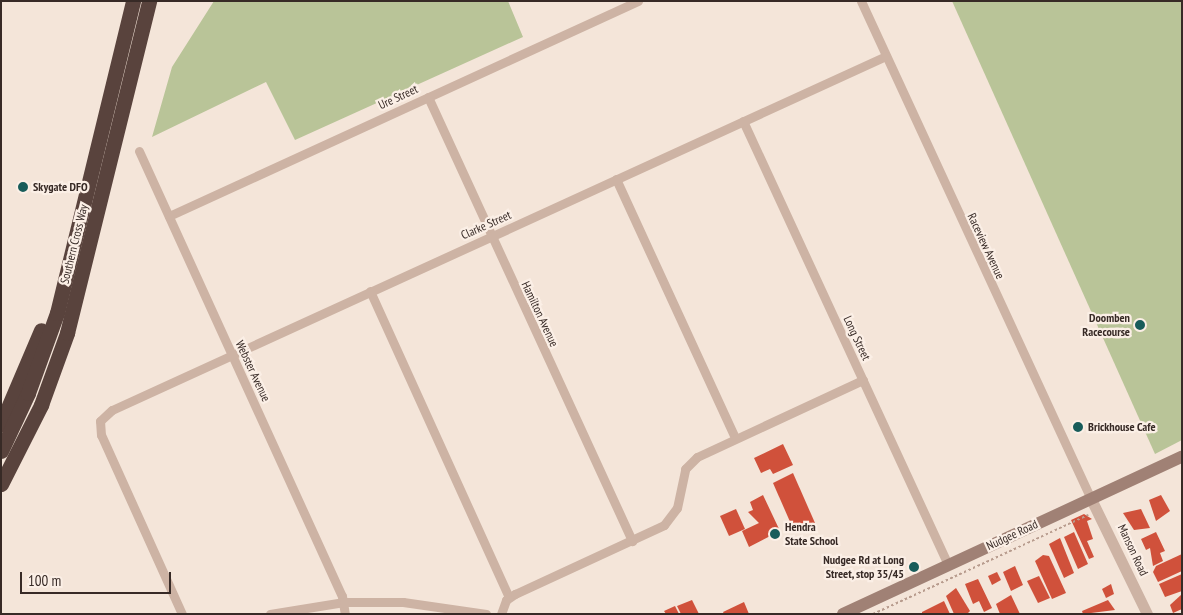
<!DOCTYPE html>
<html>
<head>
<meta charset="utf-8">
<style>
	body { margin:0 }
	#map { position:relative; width:1183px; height:615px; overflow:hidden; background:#f4e5d9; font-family:"PT Sans Narrow",sans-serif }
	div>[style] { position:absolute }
	.green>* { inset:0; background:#b9c498 }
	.building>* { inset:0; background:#d0513b }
	.path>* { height:2px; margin-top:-1px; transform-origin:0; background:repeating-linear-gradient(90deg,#b89c8e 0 2.5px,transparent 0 5px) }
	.minor>* { height:9px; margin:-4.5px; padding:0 4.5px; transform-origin:4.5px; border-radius:4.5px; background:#cdb3a4 }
	.tertiary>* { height:11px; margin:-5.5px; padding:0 5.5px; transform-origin:5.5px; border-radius:5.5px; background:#cdb3a4 }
	.secondary>* { height:12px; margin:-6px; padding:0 6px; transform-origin:6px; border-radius:6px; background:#a08175 }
	.motorway>* { height:15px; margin:-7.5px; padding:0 7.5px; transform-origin:7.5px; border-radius:7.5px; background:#59433d }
	.dots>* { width:14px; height:14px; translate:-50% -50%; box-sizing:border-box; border:2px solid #fbefe6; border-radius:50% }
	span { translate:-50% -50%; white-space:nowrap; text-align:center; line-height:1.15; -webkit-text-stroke:4.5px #fbefe6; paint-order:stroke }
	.street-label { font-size:12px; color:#372a26 }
	.poi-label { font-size:12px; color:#372a26; font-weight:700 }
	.left { translate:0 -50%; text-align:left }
	.right { translate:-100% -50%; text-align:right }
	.frame { position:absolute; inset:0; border:2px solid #372a26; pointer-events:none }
	.scale { position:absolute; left:20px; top:572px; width:151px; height:22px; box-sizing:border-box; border:2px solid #372a26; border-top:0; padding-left:6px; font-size:15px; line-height:18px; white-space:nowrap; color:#372a26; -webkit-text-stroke:4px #fbefe6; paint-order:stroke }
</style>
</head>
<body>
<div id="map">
	<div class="green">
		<i style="clip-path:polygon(214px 1px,508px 1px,523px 37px,295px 140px,266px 82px,152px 137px,172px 67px)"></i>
		<i style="clip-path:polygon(952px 1px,1182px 1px,1182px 440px,1155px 454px)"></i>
	</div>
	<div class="building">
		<i style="clip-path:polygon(783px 444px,793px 465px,773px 474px,770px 469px,761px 473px,754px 458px)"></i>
		<i style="clip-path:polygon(793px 473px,815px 523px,795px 533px,773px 483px)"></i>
		<i style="clip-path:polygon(763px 495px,780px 531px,749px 547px,742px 531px,759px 523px,748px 512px,753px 510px,750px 502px)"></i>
		<i style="clip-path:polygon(1161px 495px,1170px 511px,1156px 521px,1149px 500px)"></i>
		<i style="clip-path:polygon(736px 509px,745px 529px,729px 536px,720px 516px)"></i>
		<i style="clip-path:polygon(1141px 509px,1150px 528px,1134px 530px,1123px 513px)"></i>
		<i style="clip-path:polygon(1084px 514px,1092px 519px,1087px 521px,1093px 539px,1087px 541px,1094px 557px,1089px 559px,1071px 520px)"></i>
		<i style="clip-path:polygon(1074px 532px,1088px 564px,1078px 569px,1064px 537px)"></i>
		<i style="clip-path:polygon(1156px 532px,1165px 551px,1160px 553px,1163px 561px,1153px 566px,1150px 548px,1146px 550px,1141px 539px)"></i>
		<i style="clip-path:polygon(1060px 538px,1074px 573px,1064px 578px,1049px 544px)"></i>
		<i style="clip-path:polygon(1182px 554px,1182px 571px,1158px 582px,1153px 572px,1156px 566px)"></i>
		<i style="clip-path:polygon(1043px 555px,1049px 556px,1066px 593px,1052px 599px,1035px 561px)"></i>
		<i style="clip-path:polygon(1015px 566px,1023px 585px,1011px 591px,1003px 572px)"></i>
		<i style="clip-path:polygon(997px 572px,1001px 580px,992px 585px,988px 576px)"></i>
		<i style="clip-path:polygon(1182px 574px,1182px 591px,1165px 597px,1159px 584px)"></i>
		<i style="clip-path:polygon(1039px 576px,1050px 598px,1038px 603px,1027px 581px)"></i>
		<i style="clip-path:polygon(978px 579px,992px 608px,984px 612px,979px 601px,973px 604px,965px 584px)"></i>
		<i style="clip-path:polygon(1111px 584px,1114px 594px,1106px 598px,1102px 589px)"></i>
		<i style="clip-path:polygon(956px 588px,970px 611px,967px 614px,954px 614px,946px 596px)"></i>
		<i style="clip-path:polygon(1182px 594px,1182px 609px,1173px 613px,1170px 605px)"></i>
		<i style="clip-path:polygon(1011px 595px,1020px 614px,1000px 614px,996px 604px)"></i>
		<i style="clip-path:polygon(692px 600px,699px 614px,681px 614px,677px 606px)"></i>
		<i style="clip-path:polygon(1108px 600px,1115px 610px,1083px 614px,1082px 611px)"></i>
		<i style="clip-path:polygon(944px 601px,950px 614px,922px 614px,922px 612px)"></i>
		<i style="clip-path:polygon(744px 602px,749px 614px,724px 614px,723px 612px)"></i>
		<i style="clip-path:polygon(675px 606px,679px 614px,666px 614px,664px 611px)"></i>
	</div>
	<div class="path">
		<i style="left:873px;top:614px;width:237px;rotate:-24.7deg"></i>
	</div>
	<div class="minor">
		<i style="left:861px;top:1px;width:549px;rotate:65.21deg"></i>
		<i style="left:428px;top:97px;width:489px;rotate:65.3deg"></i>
		<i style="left:743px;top:121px;width:489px;rotate:65.2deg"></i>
		<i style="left:139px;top:151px;width:489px;rotate:65.5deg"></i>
		<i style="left:342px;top:596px;width:18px;rotate:81deg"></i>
		<i style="left:616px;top:179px;width:285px;rotate:65.3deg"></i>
		<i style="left:169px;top:216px;width:516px;rotate:-24.63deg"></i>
		<i style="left:370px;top:291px;width:336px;rotate:65.6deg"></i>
		<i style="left:182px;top:614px;width:196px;rotate:-114.3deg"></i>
		<i style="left:101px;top:435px;width:14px;rotate:-94deg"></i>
		<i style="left:100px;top:421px;width:16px;rotate:-43deg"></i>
		<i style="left:112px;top:410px;width:851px;rotate:-24.58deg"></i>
		<i style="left:270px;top:614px;width:75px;rotate:-9.2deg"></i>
		<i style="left:344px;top:602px;width:59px"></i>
		<i style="left:403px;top:602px;width:84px;rotate:8.2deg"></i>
		<i style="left:501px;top:614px;width:15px;rotate:-70deg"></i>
		<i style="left:506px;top:600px;width:11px;rotate:-34deg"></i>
		<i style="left:515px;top:594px;width:164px;rotate:-24.8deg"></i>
		<i style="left:664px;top:525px;width:21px;rotate:-53deg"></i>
		<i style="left:677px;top:508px;width:40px;rotate:-78deg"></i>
		<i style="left:685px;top:469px;width:17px;rotate:-45deg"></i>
		<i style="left:697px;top:457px;width:183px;rotate:-24.9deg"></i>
	</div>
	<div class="tertiary">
		<i style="left:1091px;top:499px;width:128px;rotate:64deg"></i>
	</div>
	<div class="secondary">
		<i style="left:843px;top:614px;width:374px;rotate:-24.9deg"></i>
	</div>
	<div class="motorway">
		<i style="left:1px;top:424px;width:102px;rotate:-66.9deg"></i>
		<i style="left:1px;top:451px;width:64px;rotate:-65deg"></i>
		<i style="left:28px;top:393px;width:85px;rotate:-70.1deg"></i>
		<i style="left:57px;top:313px;width:321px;rotate:-76.3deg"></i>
		<i style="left:1px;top:484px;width:89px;rotate:-63.1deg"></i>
		<i style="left:41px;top:405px;width:77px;rotate:-70.1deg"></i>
		<i style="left:67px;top:333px;width:342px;rotate:-76.1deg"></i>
	</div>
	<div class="dots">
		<i style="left:23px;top:187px;background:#185c5a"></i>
		<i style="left:1140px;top:325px;background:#185c5a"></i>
		<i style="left:1078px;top:427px;background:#185c5a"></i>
		<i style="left:775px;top:534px;background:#185c5a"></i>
		<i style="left:914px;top:567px;background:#185c5a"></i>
	</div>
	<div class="street-label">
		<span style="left:398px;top:97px;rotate:-25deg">Ure Street</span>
		<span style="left:486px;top:225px;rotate:-24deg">Clarke Street</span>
		<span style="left:74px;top:244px;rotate:-76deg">Southern Cross Way</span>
		<span style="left:986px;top:246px;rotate:65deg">Raceview Avenue</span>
		<span style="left:540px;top:314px;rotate:65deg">Hamilton Avenue</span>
		<span style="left:857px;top:338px;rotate:65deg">Long Street</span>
		<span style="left:253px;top:371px;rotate:65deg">Webster Avenue</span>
		<span style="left:1012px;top:535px;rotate:-25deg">Nudgee Road</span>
		<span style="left:1133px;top:550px;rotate:65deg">Manson Road</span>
	</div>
	<div class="poi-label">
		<span class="left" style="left:33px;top:187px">Skygate DFO</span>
		<span class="right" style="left:1130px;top:325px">Doomben<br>Racecourse</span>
		<span class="left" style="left:1088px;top:427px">Brickhouse Cafe</span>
		<span class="left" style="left:785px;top:534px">Hendra<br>State School</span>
		<span class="right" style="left:904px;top:567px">Nudgee Rd at Long<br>Street, stop 35/45</span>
	</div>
	<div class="frame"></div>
	<div class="scale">100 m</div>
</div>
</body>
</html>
